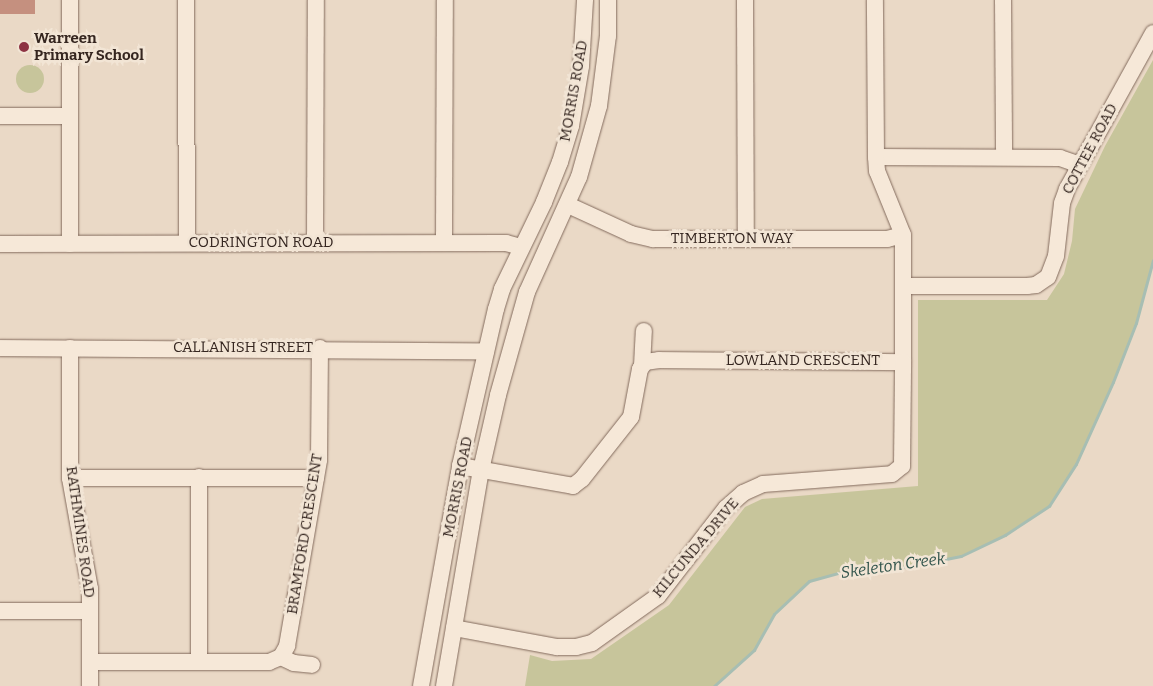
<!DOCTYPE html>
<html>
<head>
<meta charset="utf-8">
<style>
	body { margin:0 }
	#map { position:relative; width:1153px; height:686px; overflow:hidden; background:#ead9c6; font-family:Bitter,serif }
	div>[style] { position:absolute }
	.green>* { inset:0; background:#c7c59b }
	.round { border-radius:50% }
	.stream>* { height:3px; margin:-1.5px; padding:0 1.5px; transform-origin:1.5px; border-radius:1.5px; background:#a7beb3 }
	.building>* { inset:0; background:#c5907f }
	.roads { filter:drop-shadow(0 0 1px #836b5d) drop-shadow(0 0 1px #836b5d) }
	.minor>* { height:16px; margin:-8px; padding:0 8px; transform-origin:8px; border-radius:8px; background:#f6e8d8 }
	.dots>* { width:14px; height:14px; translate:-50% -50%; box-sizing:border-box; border:2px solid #f2e5d5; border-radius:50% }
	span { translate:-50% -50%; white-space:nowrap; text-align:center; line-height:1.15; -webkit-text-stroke:5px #f2e5d5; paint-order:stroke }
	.poi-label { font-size:15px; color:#352620; font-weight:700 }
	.left { translate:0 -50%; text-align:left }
	.street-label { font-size:15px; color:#352620 }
	.water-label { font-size:16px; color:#30534b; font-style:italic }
</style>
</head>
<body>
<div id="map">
	<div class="green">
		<i style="clip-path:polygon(1153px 60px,1153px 260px,1136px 323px,1113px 382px,1076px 464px,1049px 506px,1005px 535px,961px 556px,906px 567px,849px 570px,809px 581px,774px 614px,754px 650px,714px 686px,525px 686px,530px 655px,552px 661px,591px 659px,669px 605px,745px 507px,762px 499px,918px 486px,918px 300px,1047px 300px,1064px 274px,1072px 241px,1075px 209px,1105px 146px)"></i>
		<i class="round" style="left:16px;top:65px;width:28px;height:28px"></i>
	</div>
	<div class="stream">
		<i style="left:714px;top:686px;width:54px;rotate:-42deg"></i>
		<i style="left:754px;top:650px;width:41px;rotate:-60.9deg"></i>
		<i style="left:774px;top:614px;width:48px;rotate:-43.3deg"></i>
		<i style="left:809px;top:581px;width:41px;rotate:-15.4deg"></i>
		<i style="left:849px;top:570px;width:57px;rotate:-3deg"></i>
		<i style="left:906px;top:567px;width:56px;rotate:-11.3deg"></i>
		<i style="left:961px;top:556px;width:49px;rotate:-25.5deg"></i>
		<i style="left:1005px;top:535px;width:53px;rotate:-33.4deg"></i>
		<i style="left:1049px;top:506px;width:50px;rotate:-57.3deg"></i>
		<i style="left:1076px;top:464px;width:90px;rotate:-65.7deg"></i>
		<i style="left:1113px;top:382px;width:63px;rotate:-68.7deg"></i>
		<i style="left:1136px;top:323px;width:65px;rotate:-74.9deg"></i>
	</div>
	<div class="building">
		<i style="clip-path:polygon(0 0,35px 0,35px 14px,0 14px)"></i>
	</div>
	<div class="roads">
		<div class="minor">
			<i style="left:186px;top:0;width:243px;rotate:89.8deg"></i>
			<i style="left:745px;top:0;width:239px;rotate:89.8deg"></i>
			<i style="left:1003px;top:0;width:157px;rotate:89.6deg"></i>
			<i style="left:0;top:116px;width:70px"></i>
			<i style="left:876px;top:157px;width:184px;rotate:0.3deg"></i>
			<i style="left:1060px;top:158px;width:21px;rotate:19deg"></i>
			<i style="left:568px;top:205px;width:69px;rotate:24.7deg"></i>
			<i style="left:631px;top:234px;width:23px;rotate:13deg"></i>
			<i style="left:653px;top:239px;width:234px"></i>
			<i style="left:887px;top:239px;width:16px;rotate:-14deg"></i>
			<i style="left:315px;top:243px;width:243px;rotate:-89.8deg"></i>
			<i style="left:444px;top:243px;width:243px;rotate:-89.8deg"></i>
			<i style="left:0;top:244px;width:506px;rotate:-0.11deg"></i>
			<i style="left:506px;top:243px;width:16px;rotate:15deg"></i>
			<i style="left:70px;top:244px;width:244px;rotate:-90deg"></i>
			<i style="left:905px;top:286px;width:122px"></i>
			<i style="left:1027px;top:286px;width:9px;rotate:-6deg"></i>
			<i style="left:1036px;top:285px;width:14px;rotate:-34deg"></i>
			<i style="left:1048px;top:277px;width:22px;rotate:-69deg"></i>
			<i style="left:1056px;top:256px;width:53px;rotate:-83.5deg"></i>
			<i style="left:1062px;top:203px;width:15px;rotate:-70deg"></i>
			<i style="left:1067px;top:189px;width:178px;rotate:-61.1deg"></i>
			<i style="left:0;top:348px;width:486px;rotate:0.4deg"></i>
			<i style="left:70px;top:348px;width:130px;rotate:90deg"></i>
			<i style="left:70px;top:478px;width:113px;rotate:79.8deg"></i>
			<i style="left:90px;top:589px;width:97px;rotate:90deg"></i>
			<i style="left:642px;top:366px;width:35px;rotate:-87deg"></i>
			<i style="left:460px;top:466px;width:115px;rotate:10deg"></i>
			<i style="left:573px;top:486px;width:11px;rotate:-38deg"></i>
			<i style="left:582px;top:479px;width:79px;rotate:-51.7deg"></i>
			<i style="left:631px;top:417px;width:49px;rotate:-79.4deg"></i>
			<i style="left:640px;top:369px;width:9px;rotate:-54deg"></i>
			<i style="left:645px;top:362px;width:14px;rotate:-8deg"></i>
			<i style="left:659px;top:360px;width:244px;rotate:0.5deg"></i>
			<i style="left:903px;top:362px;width:127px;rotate:-90deg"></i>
			<i style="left:903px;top:235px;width:69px;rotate:-112.1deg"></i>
			<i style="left:877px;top:171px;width:14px;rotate:-94deg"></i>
			<i style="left:876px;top:157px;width:157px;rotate:-90.4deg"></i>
			<i style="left:70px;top:478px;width:246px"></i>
			<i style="left:0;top:611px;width:90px"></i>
			<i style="left:454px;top:628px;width:105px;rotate:10.5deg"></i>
			<i style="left:557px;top:647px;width:19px"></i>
			<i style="left:576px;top:647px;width:16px;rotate:-14deg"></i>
			<i style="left:592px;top:643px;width:81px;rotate:-35.5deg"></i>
			<i style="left:658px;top:596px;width:111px;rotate:-52.3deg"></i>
			<i style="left:726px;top:508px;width:23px;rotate:-41deg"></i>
			<i style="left:743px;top:493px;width:22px;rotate:-24deg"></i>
			<i style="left:763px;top:484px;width:129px;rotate:-4.4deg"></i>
			<i style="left:892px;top:474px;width:13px;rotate:-39deg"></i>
			<i style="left:902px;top:466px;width:104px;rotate:-89.4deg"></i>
			<i style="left:281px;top:657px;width:14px;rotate:25deg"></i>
			<i style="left:294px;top:663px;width:18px;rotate:6deg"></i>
			<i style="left:90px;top:662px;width:179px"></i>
			<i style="left:269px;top:662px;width:13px;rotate:-23deg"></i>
			<i style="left:281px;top:657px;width:13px;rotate:-61deg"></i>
			<i style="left:287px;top:646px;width:189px;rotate:-80.2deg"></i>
			<i style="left:319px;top:460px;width:112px;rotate:-89.5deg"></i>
			<i style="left:199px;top:662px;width:185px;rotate:-90deg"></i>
			<i style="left:421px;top:686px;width:223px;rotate:-79.9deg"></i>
			<i style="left:460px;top:466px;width:161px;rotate:-77.1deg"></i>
			<i style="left:496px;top:309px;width:21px;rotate:-73deg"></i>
			<i style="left:502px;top:289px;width:97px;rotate:-64.2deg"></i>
			<i style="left:544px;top:202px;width:43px;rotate:-68.2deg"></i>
			<i style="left:560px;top:162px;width:38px;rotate:-73deg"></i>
			<i style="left:571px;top:126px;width:61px;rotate:-80.5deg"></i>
			<i style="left:581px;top:66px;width:66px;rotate:-86.5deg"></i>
			<i style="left:444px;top:686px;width:219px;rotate:-80.3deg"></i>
			<i style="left:481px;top:470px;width:77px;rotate:-77.2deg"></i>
			<i style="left:498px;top:395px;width:107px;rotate:-74.3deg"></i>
			<i style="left:527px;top:292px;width:126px;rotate:-65.7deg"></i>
			<i style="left:579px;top:177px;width:74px;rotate:-74.3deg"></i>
			<i style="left:599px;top:106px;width:71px;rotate:-82.7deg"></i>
			<i style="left:608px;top:36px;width:36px;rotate:-90deg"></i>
		</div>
	</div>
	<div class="dots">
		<i style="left:24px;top:47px;background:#8d3343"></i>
	</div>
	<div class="poi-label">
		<span class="left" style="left:34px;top:47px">Warreen<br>Primary School</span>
	</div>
	<div class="street-label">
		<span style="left:574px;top:91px;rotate:-80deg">MORRIS ROAD</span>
		<span style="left:1090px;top:149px;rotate:-62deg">COTTEE ROAD</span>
		<span style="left:732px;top:239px">TIMBERTON WAY</span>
		<span style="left:261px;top:243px">CODRINGTON ROAD</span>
		<span style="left:243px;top:348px">CALLANISH STREET</span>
		<span style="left:803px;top:361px">LOWLAND CRESCENT</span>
		<span style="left:458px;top:487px;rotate:-79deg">MORRIS ROAD</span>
		<span style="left:80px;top:532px;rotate:82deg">RATHMINES ROAD</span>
		<span style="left:305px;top:534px;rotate:-81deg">BRAMFORD CRESCENT</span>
		<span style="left:696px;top:548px;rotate:-50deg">KILCUNDA DRIVE</span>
	</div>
	<div class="water-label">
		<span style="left:893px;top:566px;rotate:-8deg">Skeleton Creek</span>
	</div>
</div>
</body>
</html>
